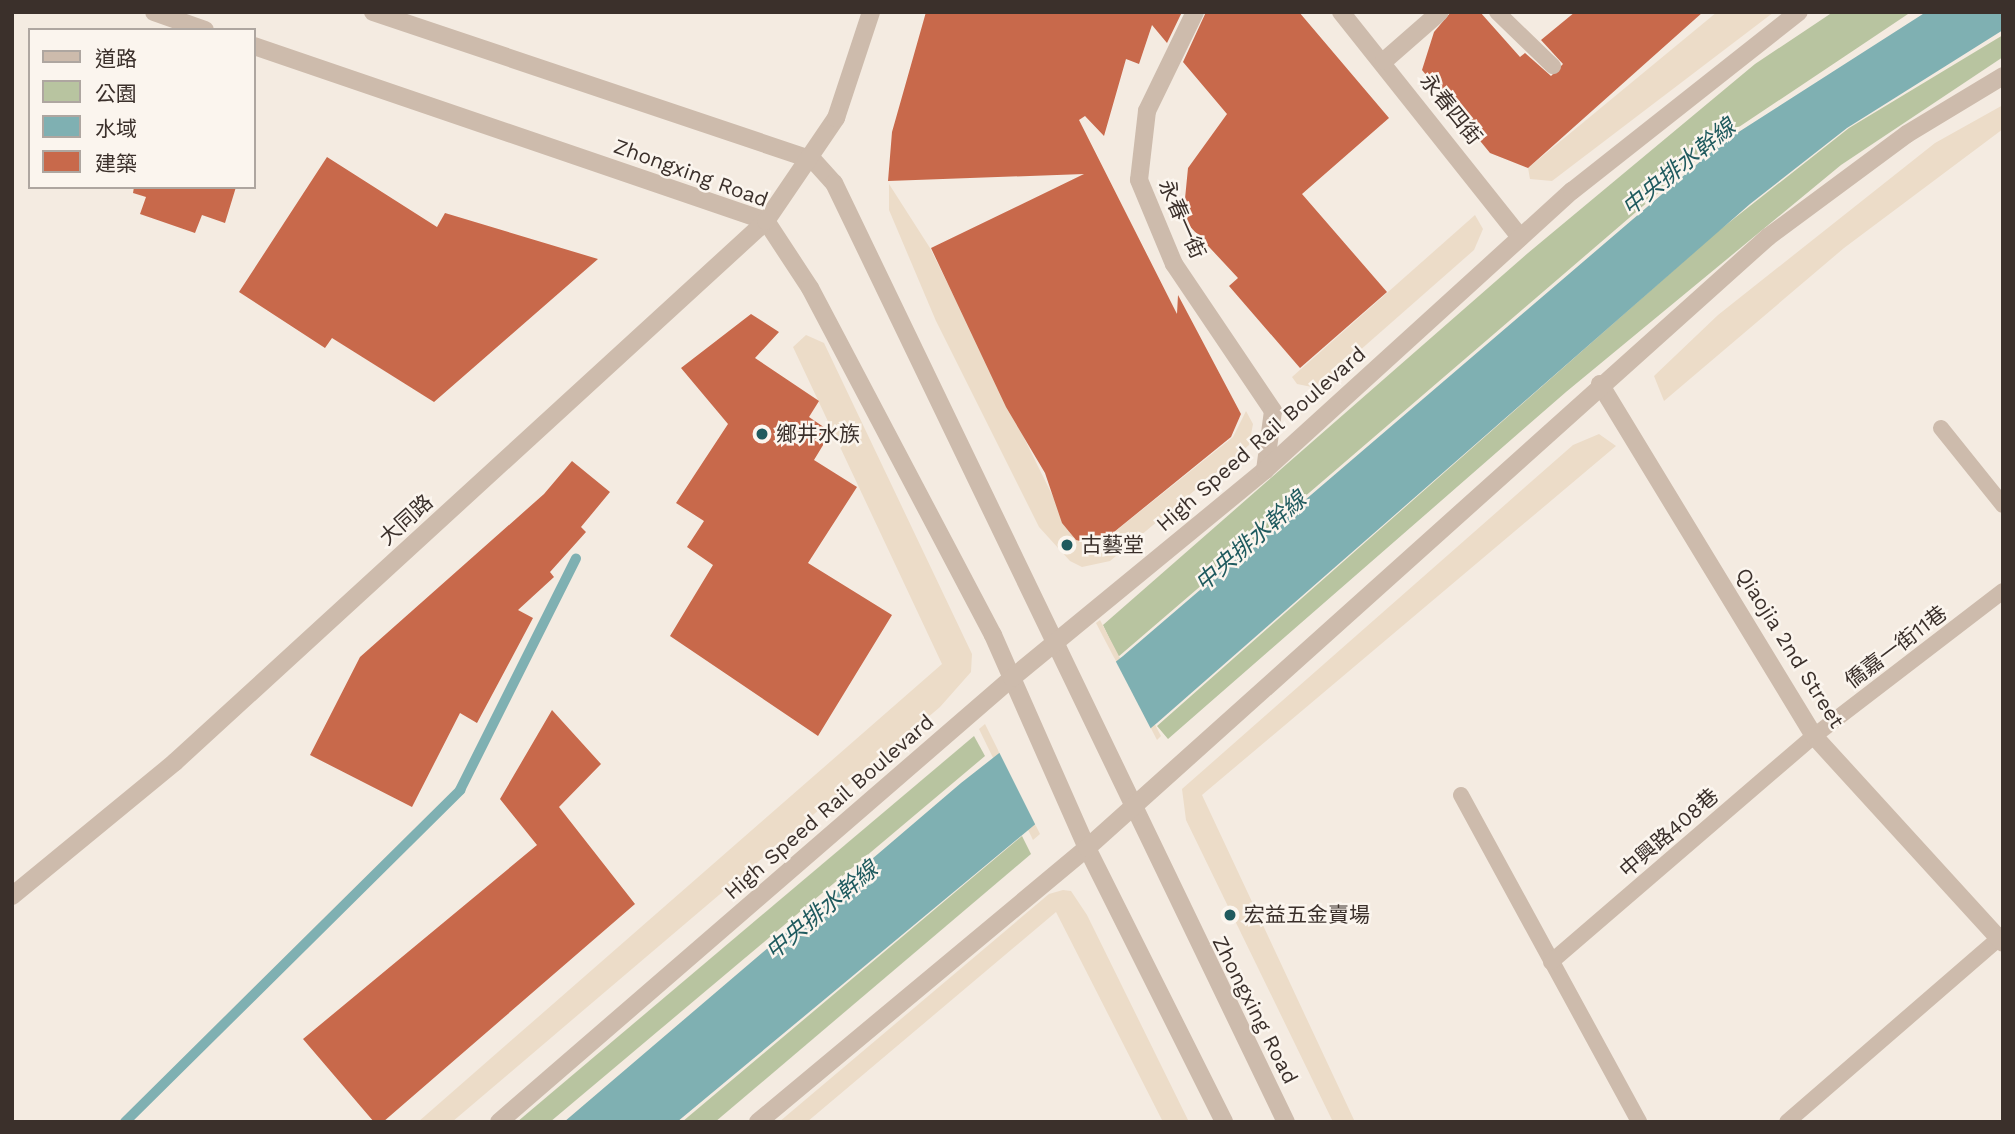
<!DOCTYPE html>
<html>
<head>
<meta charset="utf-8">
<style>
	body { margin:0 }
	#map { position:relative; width:2015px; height:1134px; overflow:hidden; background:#f4ebe1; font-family:"Work Sans","Noto Sans TC",sans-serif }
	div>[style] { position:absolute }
	.green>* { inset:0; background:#b8c4a0 }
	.plaza>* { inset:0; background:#ecdcc8 }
	.water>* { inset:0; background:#7fb0b2 }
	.pier>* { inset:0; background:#f4ebe1 }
	.stream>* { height:10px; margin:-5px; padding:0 5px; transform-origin:5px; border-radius:5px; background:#7fb0b2 }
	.building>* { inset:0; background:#c8694b }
	.service>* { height:16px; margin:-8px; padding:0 8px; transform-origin:8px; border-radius:8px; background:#cdbbac }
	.minor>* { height:18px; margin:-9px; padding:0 9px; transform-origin:9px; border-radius:9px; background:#cdbbac }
	.tertiary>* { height:18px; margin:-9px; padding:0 9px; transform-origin:9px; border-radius:9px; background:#cdbbac }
	.dots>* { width:19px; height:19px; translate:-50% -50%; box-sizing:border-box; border:4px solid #fbf5ee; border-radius:50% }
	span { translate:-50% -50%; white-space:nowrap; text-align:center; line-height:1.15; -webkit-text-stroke:5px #fbf5ee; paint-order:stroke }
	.street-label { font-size:21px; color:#3b302b }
	.poi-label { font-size:21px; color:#3b302b }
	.left { translate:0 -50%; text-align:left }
	.water-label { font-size:23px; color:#1f5a5e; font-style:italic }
	.frame { position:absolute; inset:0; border:14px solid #3b302b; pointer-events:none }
	.legend { position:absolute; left:28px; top:28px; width:228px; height:161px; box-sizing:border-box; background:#fbf5ee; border:2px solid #aea6a0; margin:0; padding:9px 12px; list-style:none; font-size:21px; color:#3b302b }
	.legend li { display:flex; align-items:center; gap:14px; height:35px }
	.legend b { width:35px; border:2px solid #aea6a0 }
</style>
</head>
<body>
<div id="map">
	<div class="green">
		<i style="clip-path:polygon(1833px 12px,1911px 12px,1721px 139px,1118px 657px,1103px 625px,1528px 253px,1755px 64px)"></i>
		<i style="clip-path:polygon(2003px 35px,2003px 57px,1841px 165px,1566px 392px,1168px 739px,1157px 726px,1717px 232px,1849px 128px)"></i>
		<i style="clip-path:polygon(974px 736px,985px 756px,550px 1122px,517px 1122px)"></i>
		<i style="clip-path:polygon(1022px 836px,1031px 854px,715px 1122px,682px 1122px)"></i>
	</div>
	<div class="plaza">
		<i style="clip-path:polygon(1717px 12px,1774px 12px,1552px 181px,1530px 179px,1528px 168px)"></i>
		<i style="clip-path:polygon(2003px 105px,2003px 129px,1844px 248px,1664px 401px,1654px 376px,1718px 315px,1935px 143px)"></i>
		<i style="clip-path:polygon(889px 184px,930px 248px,1074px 539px,1097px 546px,1233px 437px,1246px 411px,1253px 424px,1249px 445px,1110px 561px,1082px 567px,1070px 561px,1039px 527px,936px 321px,889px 210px)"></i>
		<i style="clip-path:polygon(1475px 215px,1483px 229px,1474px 250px,1317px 388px,1297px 384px,1292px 377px)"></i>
		<i style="clip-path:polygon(806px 335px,824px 343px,972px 654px,971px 672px,940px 707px,452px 1122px,418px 1122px,942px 664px,793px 347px)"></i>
		<i style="clip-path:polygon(1599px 434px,1616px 446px,1202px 795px,1355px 1122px,1333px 1122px,1186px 820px,1182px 789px,1573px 445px)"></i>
		<i style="clip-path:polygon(1100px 620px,1161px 736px,1157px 740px,1096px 623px)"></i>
		<i style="clip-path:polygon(985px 724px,1040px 834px,1033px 840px,979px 729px)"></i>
		<i style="clip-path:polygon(1063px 890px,1071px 891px,1087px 915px,1189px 1122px,1163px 1122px,1056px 912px,807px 1122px,779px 1122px,1049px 894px)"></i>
	</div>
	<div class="water">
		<i style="clip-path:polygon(1926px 12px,2003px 12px,2003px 30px,1847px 128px,1750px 204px,1157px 723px,677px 1122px,564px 1122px,961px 783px,1123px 656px,1723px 142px)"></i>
	</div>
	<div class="pier">
		<i style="clip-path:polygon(1114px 658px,1152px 731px,1036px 826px,998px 750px)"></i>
	</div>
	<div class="stream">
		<i style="left:125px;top:1122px;width:472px;rotate:-44.7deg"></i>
		<i style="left:460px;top:790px;width:259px;rotate:-63.4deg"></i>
	</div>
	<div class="building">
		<i style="clip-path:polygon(926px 12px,1182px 12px,1167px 43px,1152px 25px,1139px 64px,1126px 59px,1104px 136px,1085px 116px,1079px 120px,1177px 314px,1178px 295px,1241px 414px,1231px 437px,1098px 545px,1076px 540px,1062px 523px,1045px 473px,1006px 407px,931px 248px,1084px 174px,888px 181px,892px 132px)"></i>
		<i style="clip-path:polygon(1206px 12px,1299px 12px,1389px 118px,1302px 194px,1387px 292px,1300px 368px,1229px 286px,1238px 278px,1183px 219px,1188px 168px,1227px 114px,1183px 62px)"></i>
		<i style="clip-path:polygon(1451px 12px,1480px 12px,1520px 57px,1525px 53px,1551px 76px,1563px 64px,1541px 40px,1575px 12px,1703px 12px,1528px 168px,1490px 153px,1422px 70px,1434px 32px)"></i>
		<i style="clip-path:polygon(327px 157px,437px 227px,445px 213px,598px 259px,434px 402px,332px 338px,325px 348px,239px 292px)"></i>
		<i style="clip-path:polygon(134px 187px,236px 187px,225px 223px,202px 215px,195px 233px,140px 214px,146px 197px,133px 193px)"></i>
		<i style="clip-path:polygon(751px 314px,779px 332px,755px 358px,819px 401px,809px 417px,831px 432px,814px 460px,857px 487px,808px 563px,892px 615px,818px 736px,670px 636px,713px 565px,687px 547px,704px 521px,676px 503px,728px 424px,681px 368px)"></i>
		<i style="clip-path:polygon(572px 461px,610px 492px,581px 527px,586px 532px,550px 572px,554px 577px,518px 610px,533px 618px,477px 723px,460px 713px,412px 807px,310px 755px,360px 657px,544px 494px)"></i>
		<i style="clip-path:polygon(552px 710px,601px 764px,559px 807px,635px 904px,383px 1122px,374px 1122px,303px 1039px,537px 845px,500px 799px)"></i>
	</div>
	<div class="service">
		<i style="left:1497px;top:12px;width:78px;rotate:44deg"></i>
		<i style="left:1941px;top:428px;width:99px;rotate:51.2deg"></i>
		<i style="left:1461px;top:795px;width:372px;rotate:61.4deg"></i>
		<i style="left:1551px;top:962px;width:347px;rotate:-40.7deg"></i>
		<i style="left:1814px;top:736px;width:238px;rotate:-37.5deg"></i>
		<i style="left:1787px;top:1122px;width:286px;rotate:-40.9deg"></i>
	</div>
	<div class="minor">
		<i style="left:1195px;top:12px;width:110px;rotate:115.9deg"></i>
		<i style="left:1147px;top:111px;width:69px;rotate:96.6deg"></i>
		<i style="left:1139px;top:180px;width:91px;rotate:67.4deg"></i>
		<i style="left:1174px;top:264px;width:177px;rotate:56deg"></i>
		<i style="left:1273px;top:411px;width:60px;rotate:97.7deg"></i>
		<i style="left:1341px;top:12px;width:288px;rotate:51.5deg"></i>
		<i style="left:1384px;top:61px;width:74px;rotate:-41.2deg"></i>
		<i style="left:1600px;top:384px;width:412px;rotate:58.7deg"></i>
		<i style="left:1814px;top:736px;width:280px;rotate:47.6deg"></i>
	</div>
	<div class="tertiary">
		<i style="left:154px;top:12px;width:54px;rotate:19.4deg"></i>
		<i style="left:373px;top:12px;width:464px;rotate:18.6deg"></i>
		<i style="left:813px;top:160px;width:31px;rotate:48deg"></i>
		<i style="left:834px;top:183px;width:1042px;rotate:64.3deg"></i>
		<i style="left:254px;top:46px;width:541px;rotate:18.87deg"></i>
		<i style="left:766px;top:221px;width:80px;rotate:56.7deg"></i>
		<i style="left:810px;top:288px;width:392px;rotate:62.2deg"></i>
		<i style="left:993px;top:635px;width:233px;rotate:66.2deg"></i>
		<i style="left:1087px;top:848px;width:306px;rotate:63.4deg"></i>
		<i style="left:12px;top:896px;width:211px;rotate:-39.4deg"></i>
		<i style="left:175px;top:762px;width:801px;rotate:-42.47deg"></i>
		<i style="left:766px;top:221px;width:125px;rotate:-55.8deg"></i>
		<i style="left:836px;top:118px;width:112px;rotate:-71.7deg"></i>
		<i style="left:499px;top:1122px;width:678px;rotate:-40.88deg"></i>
		<i style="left:1012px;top:678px;width:328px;rotate:-39.4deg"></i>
		<i style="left:1265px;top:470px;width:415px;rotate:-42.3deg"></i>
		<i style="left:1572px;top:191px;width:289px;rotate:-38.3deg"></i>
		<i style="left:758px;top:1122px;width:428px;rotate:-39.8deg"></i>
		<i style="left:1087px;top:848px;width:915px;rotate:-41.9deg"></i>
		<i style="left:1768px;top:237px;width:173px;rotate:-36.5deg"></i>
		<i style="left:1907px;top:134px;width:112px;rotate:-31.1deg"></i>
	</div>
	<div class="dots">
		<i style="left:762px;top:434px;background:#1f5a5e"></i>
		<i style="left:1067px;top:545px;background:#1f5a5e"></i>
		<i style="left:1230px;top:915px;background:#1f5a5e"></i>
	</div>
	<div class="street-label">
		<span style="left:1451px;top:109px;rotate:51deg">永春四街</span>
		<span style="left:691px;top:173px;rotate:20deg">Zhongxing Road</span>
		<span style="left:1182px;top:219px;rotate:66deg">永春一街</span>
		<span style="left:1261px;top:439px;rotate:-41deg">High Speed Rail Boulevard</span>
		<span style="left:406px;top:520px;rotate:-42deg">大同路</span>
		<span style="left:1896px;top:647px;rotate:-37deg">僑嘉一街11巷</span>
		<span style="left:1790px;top:648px;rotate:58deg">Qiaojia 2nd Street</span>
		<span style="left:829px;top:807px;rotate:-41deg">High Speed Rail Boulevard</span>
		<span style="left:1669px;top:833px;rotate:-41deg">中興路408巷</span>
		<span style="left:1255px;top:1010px;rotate:63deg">Zhongxing Road</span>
	</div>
	<div class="poi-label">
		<span class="left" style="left:776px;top:434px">鄉井水族</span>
		<span class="left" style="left:1081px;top:545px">古藝堂</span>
		<span class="left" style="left:1244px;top:915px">宏益五金賣場</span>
	</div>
	<div class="water-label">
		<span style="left:1679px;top:168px;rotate:-39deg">中央排水幹線</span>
		<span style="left:1251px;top:542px;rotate:-41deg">中央排水幹線</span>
		<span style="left:822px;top:911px;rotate:-40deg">中央排水幹線</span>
	</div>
	<div class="frame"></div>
	<ul class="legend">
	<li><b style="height:9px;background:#cdbbac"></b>道路</li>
	<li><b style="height:19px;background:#b8c4a0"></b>公園</li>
	<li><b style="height:19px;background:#7fb0b2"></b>水域</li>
	<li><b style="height:19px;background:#c8694b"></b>建築</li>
	</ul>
</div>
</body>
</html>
